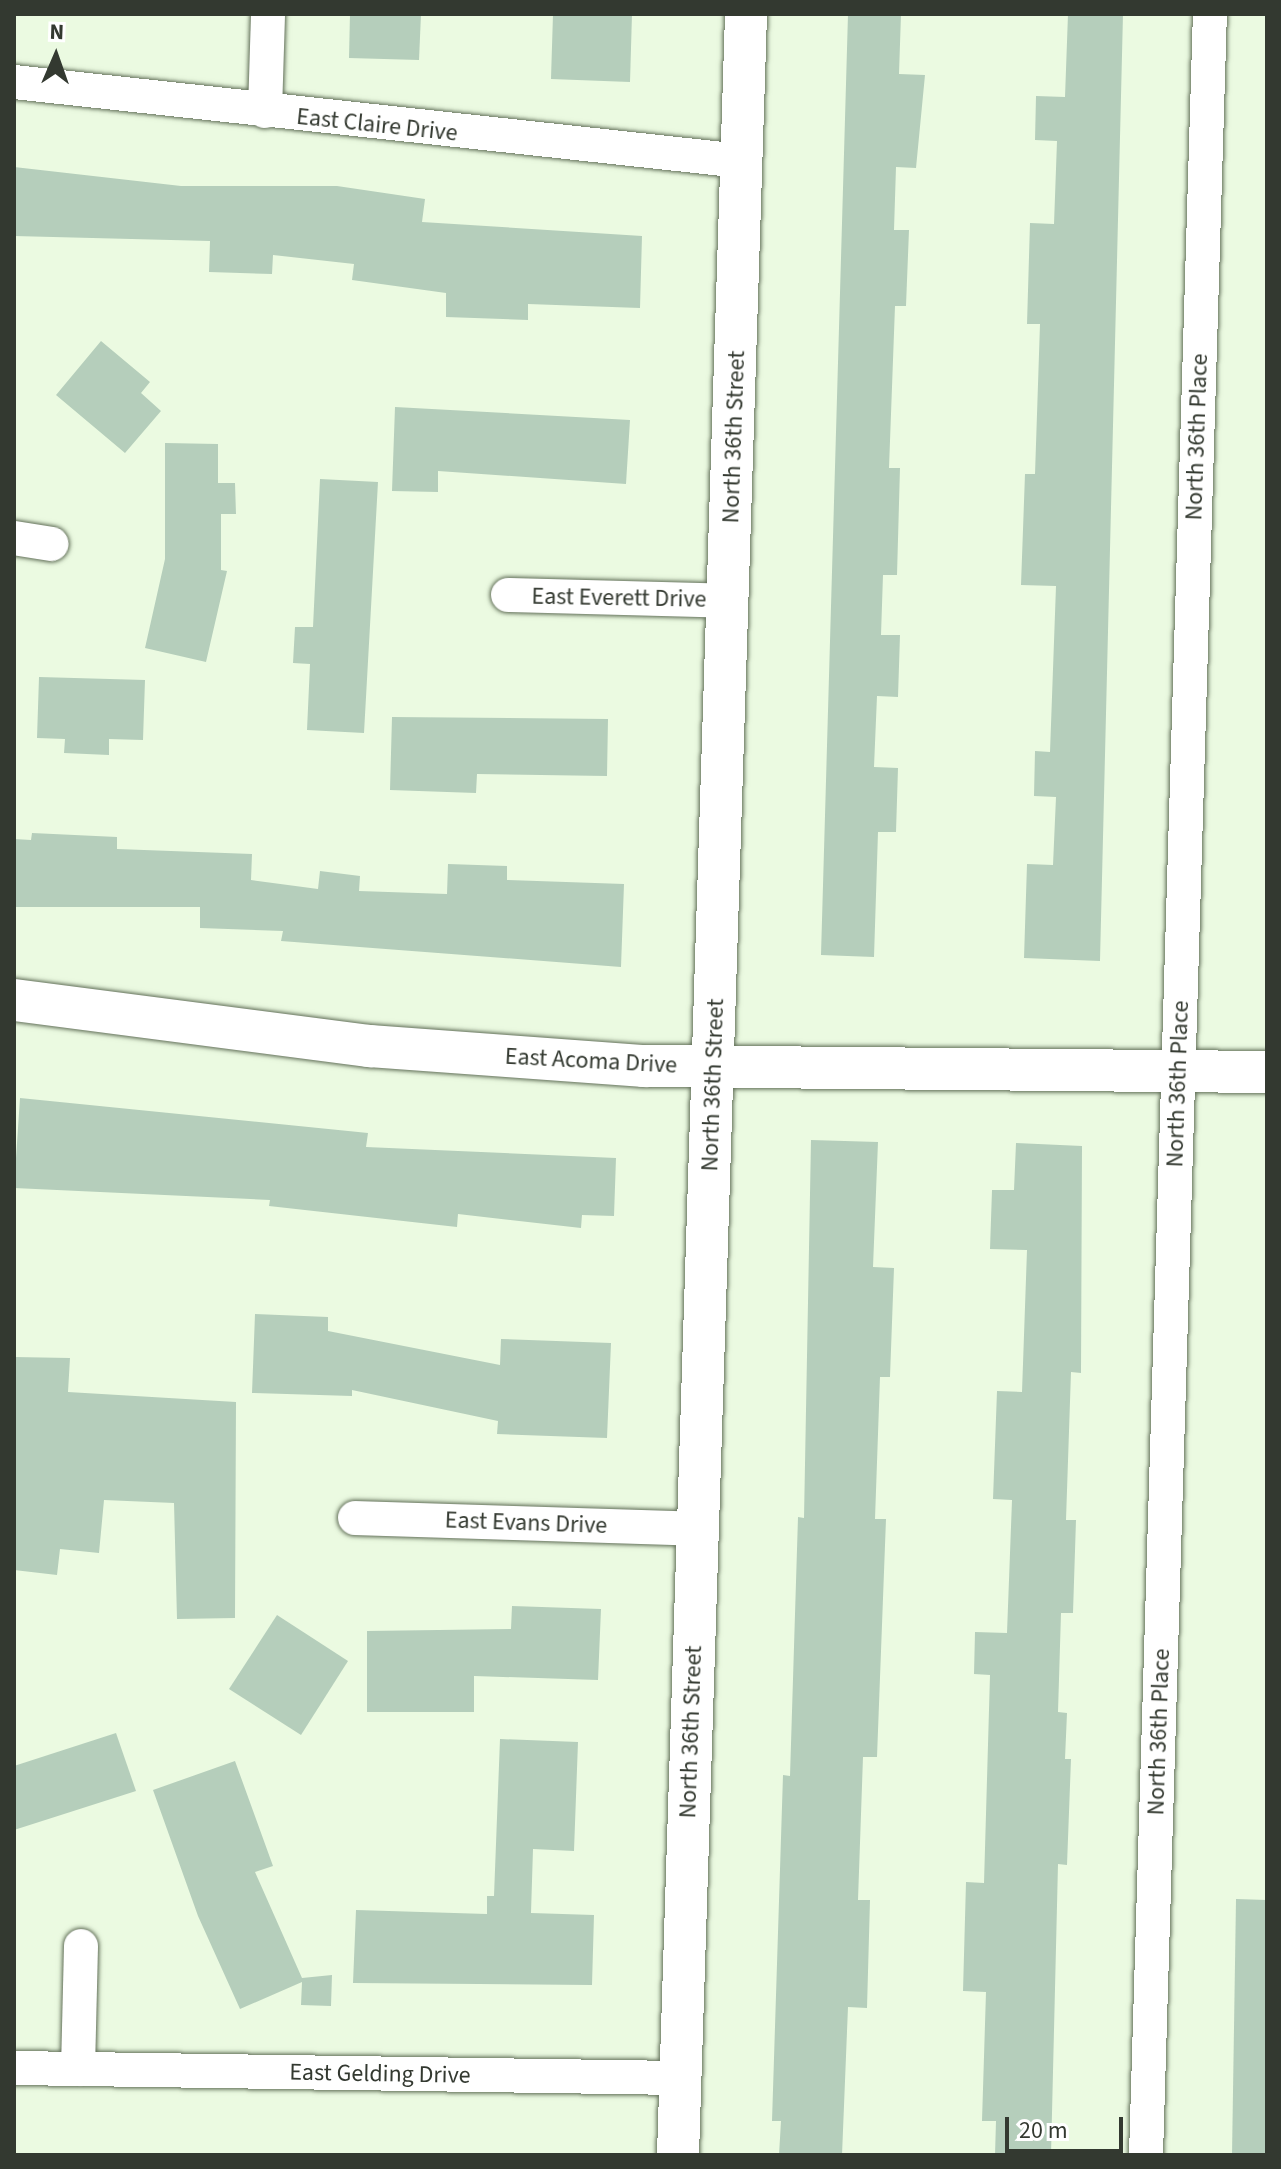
<!DOCTYPE html>
<html>
<head>
<meta charset="utf-8">
<style>
	body { margin:0 }
	#map { position:relative; width:1281px; height:2169px; overflow:hidden; background:#ebfae1; font-family:"Source Sans 3",sans-serif }
	div>[style] { position:absolute }
	.building>* { inset:0; background:#b5cebb }
	.roads { filter:drop-shadow(0 0 2px #63715a) drop-shadow(0 0 2px #63715a) }
	.minor>* { height:34px; margin:-17px; padding:0 17px; transform-origin:17px; border-radius:17px; background:#fff }
	.tertiary>* { height:42px; margin:-21px; padding:0 21px; transform-origin:21px; border-radius:21px; background:#fff }
	span { translate:-50% -50%; white-space:nowrap; text-align:center; line-height:1.15; -webkit-text-stroke:6px #fff; paint-order:stroke }
	.street-label { font-size:24px; color:#333930 }
	.frame { position:absolute; inset:0; border:16px solid #333930; pointer-events:none }
	.north { position:absolute; left:16px; top:16px; width:80px; height:80px; -webkit-text-stroke:6px #fff; paint-order:stroke; rotate:2deg; font-size:22px; font-weight:700; line-height:32px; text-align:center; color:#333930 }
	.north::after { content:''; display:block; margin:auto; width:28px; height:36px; background:#333930; clip-path:polygon(50% 0,100% 100%,50% 72%,0 100%) }
	.scale { position:absolute; left:1005px; top:2117px; width:118px; height:36px; box-sizing:border-box; border:4px solid #333930; border-top:0; padding-left:10px; font-size:24px; line-height:28px; white-space:nowrap; color:#333930; -webkit-text-stroke:6px #fff; paint-order:stroke }
</style>
</head>
<body>
<div id="map">
	<div class="building">
		<i style="clip-path:polygon(350px 14px,421px 14px,419px 60px,349px 58px)"></i>
		<i style="clip-path:polygon(553px 14px,632px 14px,630px 82px,551px 79px)"></i>
		<i style="clip-path:polygon(848px 14px,901px 14px,899px 74px,925px 75px,916px 168px,896px 167px,894px 230px,909px 230px,906px 306px,895px 306px,889px 468px,900px 468px,897px 575px,883px 575px,881px 635px,900px 635px,898px 697px,877px 696px,874px 767px,898px 768px,896px 832px,878px 832px,874px 957px,821px 955px)"></i>
		<i style="clip-path:polygon(1068px 14px,1123px 14px,1100px 961px,1024px 958px,1027px 864px,1053px 865px,1056px 797px,1034px 796px,1035px 751px,1050px 752px,1056px 586px,1021px 585px,1025px 474px,1035px 474px,1040px 324px,1027px 324px,1030px 223px,1054px 224px,1057px 141px,1035px 140px,1036px 96px,1065px 97px)"></i>
		<i style="clip-path:polygon(14px 167px,181px 186px,337px 186px,425px 199px,422px 222px,642px 236px,640px 308px,528px 304px,528px 320px,446px 317px,446px 293px,352px 280px,354px 264px,273px 255px,272px 274px,209px 272px,210px 241px,14px 236px)"></i>
		<i style="clip-path:polygon(101px 341px,150px 382px,141px 393px,161px 411px,125px 453px,56px 395px)"></i>
		<i style="clip-path:polygon(395px 407px,630px 420px,626px 484px,438px 471px,438px 492px,392px 491px)"></i>
		<i style="clip-path:polygon(165px 443px,218px 444px,218px 483px,235px 483px,236px 514px,221px 514px,221px 570px,227px 571px,206px 662px,145px 648px,165px 559px)"></i>
		<i style="clip-path:polygon(320px 479px,378px 482px,364px 733px,307px 730px,310px 664px,293px 663px,295px 627px,313px 627px)"></i>
		<i style="clip-path:polygon(39px 677px,145px 680px,143px 740px,109px 739px,109px 755px,64px 753px,65px 739px,37px 738px)"></i>
		<i style="clip-path:polygon(392px 717px,608px 719px,607px 776px,477px 774px,476px 793px,390px 790px)"></i>
		<i style="clip-path:polygon(32px 833px,117px 837px,117px 849px,252px 854px,251px 880px,318px 889px,320px 871px,360px 876px,359px 891px,447px 894px,448px 864px,507px 866px,507px 880px,624px 884px,621px 967px,281px 941px,283px 931px,200px 928px,200px 907px,14px 907px,14px 839px,31px 840px)"></i>
		<i style="clip-path:polygon(20px 1098px,368px 1133px,366px 1147px,616px 1158px,614px 1216px,582px 1215px,581px 1228px,458px 1214px,457px 1227px,269px 1206px,270px 1200px,14px 1188px)"></i>
		<i style="clip-path:polygon(811px 1140px,878px 1142px,873px 1267px,894px 1268px,890px 1377px,880px 1377px,875px 1519px,886px 1519px,877px 1757px,863px 1757px,858px 1900px,870px 1900px,867px 2008px,848px 2007px,842px 2155px,779px 2155px,781px 2121px,772px 2121px,783px 1775px,790px 1776px,798px 1517px,804px 1518px)"></i>
		<i style="clip-path:polygon(1016px 1143px,1082px 1146px,1081px 1373px,1071px 1372px,1066px 1520px,1076px 1520px,1073px 1613px,1061px 1613px,1058px 1712px,1067px 1713px,1065px 1759px,1071px 1759px,1067px 1865px,1058px 1864px,1051px 2155px,995px 2155px,996px 2121px,982px 2121px,986px 1992px,963px 1991px,966px 1882px,984px 1883px,990px 1675px,974px 1674px,975px 1632px,1007px 1633px,1012px 1500px,993px 1499px,997px 1391px,1022px 1392px,1027px 1250px,990px 1249px,992px 1190px,1014px 1190px)"></i>
		<i style="clip-path:polygon(255px 1314px,328px 1317px,328px 1331px,500px 1365px,501px 1339px,611px 1343px,607px 1438px,497px 1434px,498px 1421px,352px 1390px,352px 1396px,252px 1393px)"></i>
		<i style="clip-path:polygon(14px 1357px,70px 1358px,68px 1392px,236px 1402px,235px 1618px,177px 1619px,174px 1503px,104px 1500px,99px 1553px,60px 1549px,57px 1575px,14px 1570px)"></i>
		<i style="clip-path:polygon(512px 1606px,601px 1609px,598px 1680px,474px 1676px,474px 1712px,367px 1712px,367px 1631px,511px 1629px)"></i>
		<i style="clip-path:polygon(277px 1615px,348px 1661px,301px 1735px,229px 1689px)"></i>
		<i style="clip-path:polygon(116px 1733px,136px 1791px,14px 1830px,14px 1766px)"></i>
		<i style="clip-path:polygon(500px 1739px,578px 1742px,574px 1851px,533px 1849px,531px 1913px,594px 1915px,592px 1985px,353px 1983px,356px 1910px,487px 1914px,487px 1896px,494px 1896px)"></i>
		<i style="clip-path:polygon(235px 1761px,273px 1866px,255px 1872px,302px 1978px,332px 1975px,331px 2006px,301px 2005px,302px 1982px,240px 2009px,198px 1916px,153px 1790px)"></i>
		<i style="clip-path:polygon(1236px 1899px,1267px 1900px,1267px 2155px,1232px 2155px)"></i>
	</div>
	<div class="roads">
		<div class="minor">
			<i style="left:14px;top:82px;width:731px;rotate:6.2deg"></i>
			<i style="left:265px;top:111px;width:97px;rotate:-88.2deg"></i>
			<i style="left:14px;top:538px;width:38px;rotate:9deg"></i>
			<i style="left:508px;top:595px;width:222px;rotate:1.5deg"></i>
			<i style="left:355px;top:1518px;width:341px;rotate:1.8deg"></i>
			<i style="left:14px;top:2068px;width:667px;rotate:0.86deg"></i>
			<i style="left:78px;top:2069px;width:123px;rotate:-88.6deg"></i>
			<i style="left:1146px;top:2155px;width:2142px;rotate:-88.29deg"></i>
		</div>
		<div class="tertiary">
			<i style="left:14px;top:1000px;width:359px;rotate:7.4deg"></i>
			<i style="left:370px;top:1046px;width:275px;rotate:4.2deg"></i>
			<i style="left:644px;top:1066px;width:623px;rotate:0.55deg"></i>
			<i style="left:678px;top:2155px;width:2142px;rotate:-88.18deg"></i>
		</div>
	</div>
	<div class="street-label">
		<span style="left:377px;top:125px;rotate:6deg">East Claire Drive</span>
		<span style="left:734px;top:437px;rotate:-88deg">North 36th Street</span>
		<span style="left:1197px;top:437px;rotate:-88deg">North 36th Place</span>
		<span style="left:619px;top:598px;rotate:1deg">East Everett Drive</span>
		<span style="left:591px;top:1061px;rotate:3deg">East Acoma Drive</span>
		<span style="left:1178px;top:1084px;rotate:-88deg">North 36th Place</span>
		<span style="left:713px;top:1085px;rotate:-88deg">North 36th Street</span>
		<span style="left:526px;top:1523px;rotate:2deg">East Evans Drive</span>
		<span style="left:691px;top:1732px;rotate:-88deg">North 36th Street</span>
		<span style="left:1159px;top:1732px;rotate:-88deg">North 36th Place</span>
		<span style="left:380px;top:2074px;rotate:1deg">East Gelding Drive</span>
	</div>
	<div class="frame"></div>
	<div class="north">N</div>
	<div class="scale">20 m</div>
</div>
</body>
</html>
